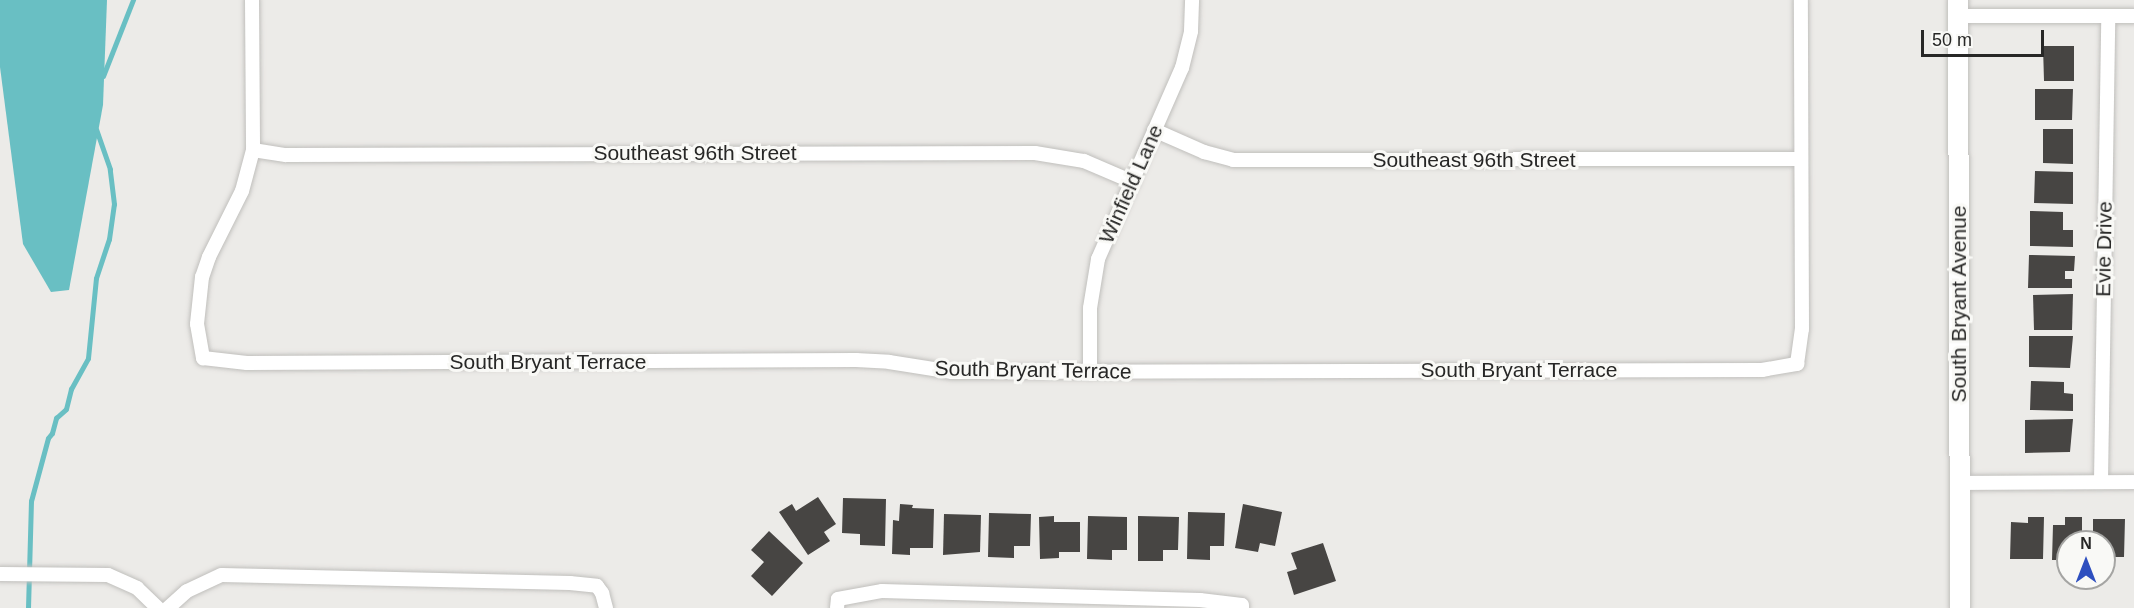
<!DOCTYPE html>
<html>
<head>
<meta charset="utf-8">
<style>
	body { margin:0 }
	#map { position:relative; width:2134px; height:608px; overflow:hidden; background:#ecebe8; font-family:Arial,sans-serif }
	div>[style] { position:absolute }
	.water>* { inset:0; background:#69bfc3 }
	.stream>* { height:5px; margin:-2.5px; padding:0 2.5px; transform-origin:2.5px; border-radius:2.5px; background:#69bfc3 }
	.building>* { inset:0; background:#474543 }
	.roads { filter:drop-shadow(0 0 2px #c0bfbc) drop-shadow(0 0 2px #c0bfbc) }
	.street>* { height:14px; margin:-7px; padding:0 7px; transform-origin:7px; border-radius:7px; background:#fff }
	.secondary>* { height:20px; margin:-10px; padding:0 10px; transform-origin:10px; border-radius:10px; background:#fff }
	span { translate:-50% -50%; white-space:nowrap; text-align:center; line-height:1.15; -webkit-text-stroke:6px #f9f9f6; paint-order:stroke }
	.street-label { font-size:21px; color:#272726 }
	.north { position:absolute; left:2056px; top:530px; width:60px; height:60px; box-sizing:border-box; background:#f9f9f6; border:2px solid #a5a5a3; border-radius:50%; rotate:0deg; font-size:16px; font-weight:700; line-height:24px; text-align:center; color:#272726 }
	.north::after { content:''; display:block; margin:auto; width:21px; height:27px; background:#2e4fbf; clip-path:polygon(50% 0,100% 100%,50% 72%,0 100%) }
	.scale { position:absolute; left:1921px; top:30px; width:123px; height:27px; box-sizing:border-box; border:3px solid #272726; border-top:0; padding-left:8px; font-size:18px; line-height:21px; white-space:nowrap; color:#272726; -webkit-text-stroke:4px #f9f9f6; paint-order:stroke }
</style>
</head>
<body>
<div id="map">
	<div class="water">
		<i style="clip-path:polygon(0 0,107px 0,103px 105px,69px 290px,51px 292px,23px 244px,0 67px)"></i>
	</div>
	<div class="stream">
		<i style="left:103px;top:76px;width:82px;rotate:-68.5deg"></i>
		<i style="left:28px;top:608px;width:107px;rotate:-88.4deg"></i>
		<i style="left:31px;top:501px;width:65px;rotate:-74.9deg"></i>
		<i style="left:48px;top:438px;width:6px;rotate:-51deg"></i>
		<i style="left:52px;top:433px;width:16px;rotate:-75deg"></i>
		<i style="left:56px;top:418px;width:13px;rotate:-42deg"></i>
		<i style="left:66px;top:409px;width:21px;rotate:-76deg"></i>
		<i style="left:71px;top:389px;width:35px;rotate:-61deg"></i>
		<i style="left:88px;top:358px;width:80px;rotate:-84.3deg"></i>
		<i style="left:96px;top:278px;width:41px;rotate:-71.6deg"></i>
		<i style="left:109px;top:239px;width:35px;rotate:-82deg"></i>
		<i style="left:114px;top:204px;width:35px;rotate:-97deg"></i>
		<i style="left:110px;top:169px;width:42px;rotate:-109.3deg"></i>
	</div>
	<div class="building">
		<i style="clip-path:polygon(2043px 46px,2074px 46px,2074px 81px,2044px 81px)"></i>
		<i style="clip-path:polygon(2035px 89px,2073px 89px,2072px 120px,2035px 120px)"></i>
		<i style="clip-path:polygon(2043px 129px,2073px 129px,2073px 164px,2043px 163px)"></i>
		<i style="clip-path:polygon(2035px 171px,2073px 172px,2073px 204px,2034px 203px)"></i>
		<i style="clip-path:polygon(2030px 211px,2063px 212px,2063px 230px,2073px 230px,2073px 247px,2030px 246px)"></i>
		<i style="clip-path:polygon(2029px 255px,2075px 256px,2074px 271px,2065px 271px,2065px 279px,2072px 279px,2072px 288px,2028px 288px)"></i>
		<i style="clip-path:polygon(2073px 294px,2072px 330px,2034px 330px,2033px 295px)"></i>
		<i style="clip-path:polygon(2029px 336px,2073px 336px,2070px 368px,2029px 367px)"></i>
		<i style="clip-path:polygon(2031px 381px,2064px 382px,2064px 393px,2073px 394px,2073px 411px,2030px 410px)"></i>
		<i style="clip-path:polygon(2073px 419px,2070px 452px,2025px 453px,2025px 420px)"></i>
		<i style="clip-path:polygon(818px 497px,836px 524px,824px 532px,830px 541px,808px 555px,779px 512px,792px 504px,796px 511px)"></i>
		<i style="clip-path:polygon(843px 498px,886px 499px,885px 546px,860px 545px,860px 534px,842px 533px)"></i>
		<i style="clip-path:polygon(900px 504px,913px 505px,912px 508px,934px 509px,933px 548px,910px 548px,910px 555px,892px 554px,893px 520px,899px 521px)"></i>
		<i style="clip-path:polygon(1243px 504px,1282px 512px,1275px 546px,1260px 543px,1258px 552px,1235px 548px)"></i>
		<i style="clip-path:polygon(1188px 512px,1225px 513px,1224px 546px,1210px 546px,1210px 560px,1187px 559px)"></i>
		<i style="clip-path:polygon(989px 513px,1031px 514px,1030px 546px,1014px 546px,1014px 558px,988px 557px)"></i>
		<i style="clip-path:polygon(944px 514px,981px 515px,980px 552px,943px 555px)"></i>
		<i style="clip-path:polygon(1054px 516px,1054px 522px,1080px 522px,1080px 552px,1059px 552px,1059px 558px,1040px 559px,1039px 517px)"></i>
		<i style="clip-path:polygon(1088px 516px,1127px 517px,1127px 550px,1112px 550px,1112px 560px,1087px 559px)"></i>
		<i style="clip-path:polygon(1138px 516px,1179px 517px,1178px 550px,1163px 550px,1163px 561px,1138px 561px)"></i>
		<i style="clip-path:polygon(2028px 517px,2044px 517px,2043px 559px,2010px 559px,2011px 522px,2028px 523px)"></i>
		<i style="clip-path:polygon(2065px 517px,2082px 517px,2082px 542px,2068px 542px,2068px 560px,2052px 560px,2053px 525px,2065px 525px)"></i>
		<i style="clip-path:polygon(2093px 519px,2125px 519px,2124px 557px,2104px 557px,2104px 542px,2093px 542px)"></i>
		<i style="clip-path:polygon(769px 531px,803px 563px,772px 596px,751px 576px,764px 562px,751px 550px)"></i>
		<i style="clip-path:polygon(1323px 543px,1336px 581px,1294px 595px,1287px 572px,1297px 569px,1291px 553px)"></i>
	</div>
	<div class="roads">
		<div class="street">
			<i style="left:252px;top:0;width:150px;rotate:89.6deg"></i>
			<i style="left:253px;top:150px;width:42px;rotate:105deg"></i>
			<i style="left:242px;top:191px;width:74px;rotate:116.6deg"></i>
			<i style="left:209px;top:257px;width:21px;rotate:109deg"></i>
			<i style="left:202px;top:277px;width:47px;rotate:96.1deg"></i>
			<i style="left:197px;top:324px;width:35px;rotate:80deg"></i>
			<i style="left:203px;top:358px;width:44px;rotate:6.5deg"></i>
			<i style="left:247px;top:363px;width:609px;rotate:-0.28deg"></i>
			<i style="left:856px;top:360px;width:33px;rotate:3deg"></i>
			<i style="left:889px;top:362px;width:64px;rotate:9deg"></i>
			<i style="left:952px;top:372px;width:810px;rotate:-0.14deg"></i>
			<i style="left:1762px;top:370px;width:36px;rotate:-10deg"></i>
			<i style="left:1797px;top:364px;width:35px;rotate:-82deg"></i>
			<i style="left:1802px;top:329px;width:329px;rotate:-90.2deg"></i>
			<i style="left:1958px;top:16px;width:176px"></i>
			<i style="left:1154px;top:130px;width:55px;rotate:23.7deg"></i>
			<i style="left:1204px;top:152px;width:30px;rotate:15deg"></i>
			<i style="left:1233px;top:160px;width:568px;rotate:-0.1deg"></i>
			<i style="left:253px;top:150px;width:33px;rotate:9deg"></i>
			<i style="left:286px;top:155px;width:749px;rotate:-0.15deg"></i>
			<i style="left:1035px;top:153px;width:50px;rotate:9.3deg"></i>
			<i style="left:1084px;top:161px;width:53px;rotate:23.2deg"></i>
			<i style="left:1090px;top:372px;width:64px;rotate:-90deg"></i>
			<i style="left:1090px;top:308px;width:50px;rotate:-80.7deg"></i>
			<i style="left:1098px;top:259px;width:209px;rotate:-66.3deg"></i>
			<i style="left:1182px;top:68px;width:38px;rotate:-76deg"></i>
			<i style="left:1191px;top:31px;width:31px;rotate:-88deg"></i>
			<i style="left:2101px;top:481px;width:464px;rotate:-89.1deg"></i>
			<i style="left:1959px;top:483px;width:175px;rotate:-0.3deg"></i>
			<i style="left:0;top:574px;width:108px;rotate:0.5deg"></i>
			<i style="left:108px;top:575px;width:32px;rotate:24deg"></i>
			<i style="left:137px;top:588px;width:29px;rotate:44deg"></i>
			<i style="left:168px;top:608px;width:25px;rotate:-42deg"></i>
			<i style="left:187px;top:591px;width:38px;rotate:-25deg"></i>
			<i style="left:222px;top:575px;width:348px;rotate:1.3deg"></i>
			<i style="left:570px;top:583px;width:27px;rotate:6deg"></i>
			<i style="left:597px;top:586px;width:9px;rotate:54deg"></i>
			<i style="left:602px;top:593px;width:16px;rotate:75deg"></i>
			<i style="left:837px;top:608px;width:9px;rotate:-84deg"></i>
			<i style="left:838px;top:599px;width:45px;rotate:-10.3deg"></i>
			<i style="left:882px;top:591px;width:318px;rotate:1.6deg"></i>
			<i style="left:1200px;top:600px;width:42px;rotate:6.8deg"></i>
			<i style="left:1242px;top:605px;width:3px;rotate:90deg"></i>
		</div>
		<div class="secondary">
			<i style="left:1958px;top:0;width:608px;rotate:89.81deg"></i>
		</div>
	</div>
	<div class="street-label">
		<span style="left:695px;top:153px">Southeast 96th Street</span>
		<span style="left:1474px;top:160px">Southeast 96th Street</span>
		<span style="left:1131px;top:184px;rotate:-66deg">Winfield Lane</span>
		<span style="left:2104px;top:249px;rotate:-89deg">Evie Drive</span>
		<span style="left:1959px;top:304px;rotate:-90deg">South Bryant Avenue</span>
		<span style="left:548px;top:362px">South Bryant Terrace</span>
		<span style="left:1033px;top:370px;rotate:1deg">South Bryant Terrace</span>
		<span style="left:1519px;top:370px">South Bryant Terrace</span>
	</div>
	<div class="north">N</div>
	<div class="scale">50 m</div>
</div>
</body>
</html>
